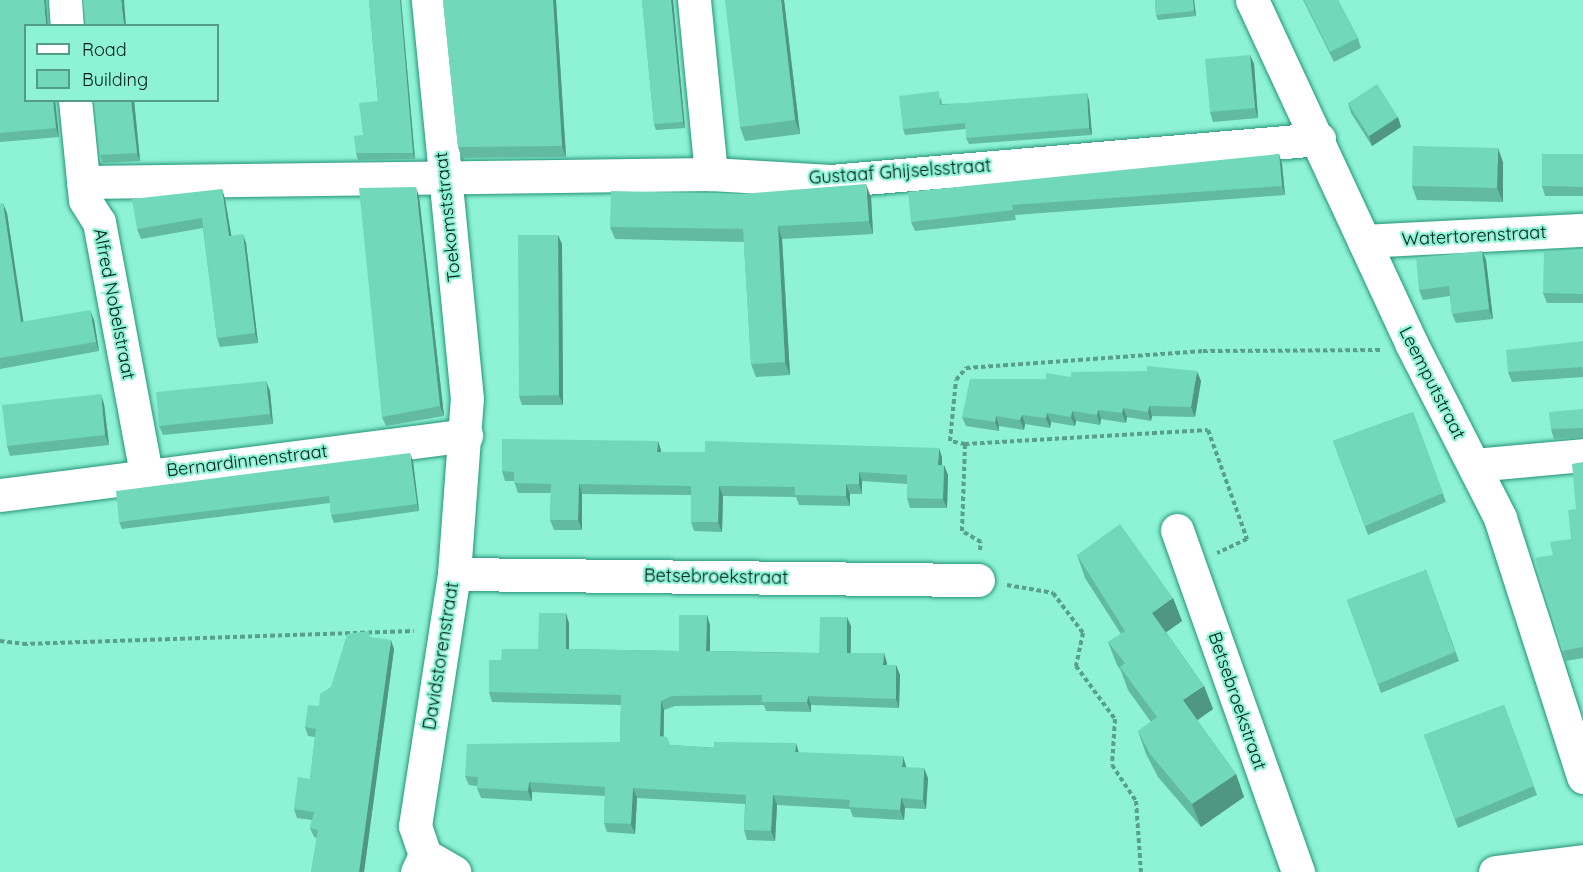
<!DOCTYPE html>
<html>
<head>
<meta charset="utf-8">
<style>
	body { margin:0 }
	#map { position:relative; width:1583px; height:872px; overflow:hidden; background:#8ef3d5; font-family:Quicksand,sans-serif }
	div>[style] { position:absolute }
	.path>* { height:4px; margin-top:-2px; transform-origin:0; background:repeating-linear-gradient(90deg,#58a08b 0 4.5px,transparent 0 7.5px) }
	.roads { filter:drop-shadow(0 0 2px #259479) drop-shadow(0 0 2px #259479) }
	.minor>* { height:33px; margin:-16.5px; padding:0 16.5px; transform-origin:16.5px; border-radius:16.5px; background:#fff }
	.wall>* { inset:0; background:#62baa0 }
	.shaded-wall>* { inset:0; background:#509782 }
	.building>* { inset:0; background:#72d8ba }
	span { translate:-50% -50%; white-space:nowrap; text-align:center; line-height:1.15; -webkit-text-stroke:4.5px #8ef3d5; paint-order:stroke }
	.street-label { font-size:18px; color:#001911 }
	.legend { position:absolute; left:24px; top:24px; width:195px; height:78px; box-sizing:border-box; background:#8ef3d5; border:2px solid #559c87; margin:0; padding:8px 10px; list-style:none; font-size:18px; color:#001911 }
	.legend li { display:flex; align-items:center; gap:12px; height:30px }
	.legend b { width:30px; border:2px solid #559c87 }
</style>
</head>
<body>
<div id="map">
	<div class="path">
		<i style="left:965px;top:444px;width:15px;rotate:-169deg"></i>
		<i style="left:950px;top:441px;width:61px;rotate:-84.4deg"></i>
		<i style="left:956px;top:380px;width:16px;rotate:-50deg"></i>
		<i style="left:966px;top:368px;width:238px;rotate:-4.1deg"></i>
		<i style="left:1203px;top:351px;width:178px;rotate:-0.3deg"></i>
		<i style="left:980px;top:550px;width:8px;rotate:-83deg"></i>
		<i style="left:981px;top:542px;width:22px;rotate:-150deg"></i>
		<i style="left:962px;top:531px;width:87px;rotate:-88deg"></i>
		<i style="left:965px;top:444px;width:243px;rotate:-3.3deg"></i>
		<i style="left:1208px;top:430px;width:116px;rotate:70.3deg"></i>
		<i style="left:1247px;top:539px;width:33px;rotate:155deg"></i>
		<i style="left:1007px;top:585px;width:47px;rotate:9.9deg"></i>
		<i style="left:1053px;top:593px;width:50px;rotate:53.1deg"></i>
		<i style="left:1083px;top:633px;width:34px;rotate:102deg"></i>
		<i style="left:1076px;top:666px;width:66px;rotate:53.7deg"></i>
		<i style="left:1115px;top:719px;width:46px;rotate:93.7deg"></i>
		<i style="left:1112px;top:765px;width:43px;rotate:56.3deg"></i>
		<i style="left:1136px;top:801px;width:71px;rotate:86deg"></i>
		<i style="left:0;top:641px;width:23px;rotate:7deg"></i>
		<i style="left:23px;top:644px;width:391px;rotate:-1.9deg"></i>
	</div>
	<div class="roads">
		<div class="minor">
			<i style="left:65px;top:0;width:26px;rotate:86deg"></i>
			<i style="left:694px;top:0;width:175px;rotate:84.4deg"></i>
			<i style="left:1252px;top:0;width:378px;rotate:65.1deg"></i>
			<i style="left:1411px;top:343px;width:196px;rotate:63deg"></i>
			<i style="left:1500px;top:518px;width:272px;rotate:72.2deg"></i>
			<i style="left:75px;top:100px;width:100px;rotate:84.3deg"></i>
			<i style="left:85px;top:200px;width:26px;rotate:58deg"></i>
			<i style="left:99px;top:222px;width:255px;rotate:79.4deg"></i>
			<i style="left:83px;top:182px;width:628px;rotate:-0.73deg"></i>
			<i style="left:711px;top:174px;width:119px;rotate:3.4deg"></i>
			<i style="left:830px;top:181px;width:491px;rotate:-4.9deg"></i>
			<i style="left:1364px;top:241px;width:219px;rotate:-2.9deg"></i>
			<i style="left:1474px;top:465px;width:109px;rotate:-5.2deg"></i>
			<i style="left:0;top:495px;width:470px;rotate:-7.3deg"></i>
			<i style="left:1177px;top:530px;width:363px;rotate:70.5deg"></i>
			<i style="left:454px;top:574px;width:524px;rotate:0.66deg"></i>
			<i style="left:425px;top:855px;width:34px;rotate:30deg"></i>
			<i style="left:417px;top:872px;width:19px;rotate:-65deg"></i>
			<i style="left:425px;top:855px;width:31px;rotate:-109deg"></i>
			<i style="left:415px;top:826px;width:255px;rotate:-81.2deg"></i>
			<i style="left:454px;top:574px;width:175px;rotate:-85.8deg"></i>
			<i style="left:467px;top:399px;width:401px;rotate:-95.6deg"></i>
			<i style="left:1495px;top:872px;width:89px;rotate:-7.1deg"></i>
		</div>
	</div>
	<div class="wall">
		<i style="clip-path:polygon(0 0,55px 100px,59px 137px,0 142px)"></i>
		<i style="clip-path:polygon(369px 0,401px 0,415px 159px,358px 160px,356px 153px,378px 101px)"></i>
		<i style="clip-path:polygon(443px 0,556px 0,566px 157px,462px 158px,458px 147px)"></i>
		<i style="clip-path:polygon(642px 0,673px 0,685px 128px,656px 130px,654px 124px)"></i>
		<i style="clip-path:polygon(784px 0,800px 134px,745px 141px,740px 127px)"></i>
		<i style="clip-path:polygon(1155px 0,1194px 0,1196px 16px,1158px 20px,1156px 15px)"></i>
		<i style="clip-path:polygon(1303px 0,1338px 0,1358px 38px,1361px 48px,1334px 62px)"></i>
		<i style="clip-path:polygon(1250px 55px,1254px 64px,1258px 118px,1213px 122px,1210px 112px)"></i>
		<i style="clip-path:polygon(941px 98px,942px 104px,1089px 100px,1092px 135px,969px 144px,966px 138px,966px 129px,905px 135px,903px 129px)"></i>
		<i style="clip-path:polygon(94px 100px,134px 100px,140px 161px,103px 163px,100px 155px)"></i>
		<i style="clip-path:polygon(1348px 103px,1398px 117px,1401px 127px,1372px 146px,1351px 113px)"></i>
		<i style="clip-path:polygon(1279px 154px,1282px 164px,1285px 195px,1015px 215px,1016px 220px,915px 231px,911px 222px)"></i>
		<i style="clip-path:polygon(1583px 154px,1583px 196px,1545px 196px,1542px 186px)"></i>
		<i style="clip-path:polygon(1503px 162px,1503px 202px,1417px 200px,1412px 186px)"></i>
		<i style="clip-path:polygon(222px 189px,225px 199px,231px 235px,246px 243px,258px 343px,220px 347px,217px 338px,203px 228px,141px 239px,137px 229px)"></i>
		<i style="clip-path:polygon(419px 196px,444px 416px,386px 426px,382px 417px)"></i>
		<i style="clip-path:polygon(871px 197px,873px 234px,782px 239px,790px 375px,756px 377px,751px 364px,744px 242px,615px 239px,610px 227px)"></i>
		<i style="clip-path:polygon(0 204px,7px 213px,23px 322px,94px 320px,99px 351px,0 369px)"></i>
		<i style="clip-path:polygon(562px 244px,563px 405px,522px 405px,519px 396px)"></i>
		<i style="clip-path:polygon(1482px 251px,1486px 260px,1493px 319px,1456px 323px,1452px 314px,1450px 296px,1423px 300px,1419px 290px)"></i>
		<i style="clip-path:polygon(1583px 251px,1583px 303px,1547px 303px,1543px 293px)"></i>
		<i style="clip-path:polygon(1583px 341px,1583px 377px,1512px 382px,1508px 372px)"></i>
		<i style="clip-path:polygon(1046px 379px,1201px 381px,1195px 417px,1152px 416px,1151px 421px,1127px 417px,1126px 423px,1101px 419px,1100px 425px,1076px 421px,1075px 426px,1051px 422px,1050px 428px,1025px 424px,1024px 430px,999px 426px,999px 431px,966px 426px,962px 417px)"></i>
		<i style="clip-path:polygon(270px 391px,273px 424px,163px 435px,159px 426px)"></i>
		<i style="clip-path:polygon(104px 404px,109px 445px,10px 456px,7px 446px)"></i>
		<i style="clip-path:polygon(1583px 409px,1583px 438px,1554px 439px,1551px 429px)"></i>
		<i style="clip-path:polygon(1413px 412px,1446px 502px,1368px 535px,1333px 441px)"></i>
		<i style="clip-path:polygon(658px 441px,661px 452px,942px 457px,942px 465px,944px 465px,948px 475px,947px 508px,910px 508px,907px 498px,907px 484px,862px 481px,862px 494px,850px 494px,850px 506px,799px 505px,796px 497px,723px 496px,722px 532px,694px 531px,691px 522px,691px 495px,582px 494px,582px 530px,554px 530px,550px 520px,551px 493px,518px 493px,514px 481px,505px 481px,502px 471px)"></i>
		<i style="clip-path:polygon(413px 461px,419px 511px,334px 523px,331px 515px,330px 503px,122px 529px,119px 522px)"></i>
		<i style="clip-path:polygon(1583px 462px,1583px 658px,1566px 661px,1562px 651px,1553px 555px,1571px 539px,1576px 509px)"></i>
		<i style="clip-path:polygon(1077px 555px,1173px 598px,1182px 621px,1166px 632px,1204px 686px,1213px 709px,1197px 720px,1236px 774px,1244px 797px,1201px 827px,1158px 777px,1146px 754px,1138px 731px,1151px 722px,1128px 690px,1121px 671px,1117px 665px,1108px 642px,1121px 634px,1085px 578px)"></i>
		<i style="clip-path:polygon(1426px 570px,1459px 661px,1381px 693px,1347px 600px)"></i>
		<i style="clip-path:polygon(707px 615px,710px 625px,710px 651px,819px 653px,851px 626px,851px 653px,884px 653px,887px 665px,896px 665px,900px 675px,899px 708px,811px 705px,811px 712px,766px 711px,764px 705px,675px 706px,664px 710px,664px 737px,670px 745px,799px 753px,906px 766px,906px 767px,928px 778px,926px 809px,905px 808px,904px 820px,853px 817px,850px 809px,777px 805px,775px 841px,747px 840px,744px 830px,745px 804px,637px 798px,635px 834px,607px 832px,604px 823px,605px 796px,532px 792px,532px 801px,481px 798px,477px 788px,477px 786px,469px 785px,465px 776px,620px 742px,621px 705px,492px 702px,489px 692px,501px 660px,538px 649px,569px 623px,569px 649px,679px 651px)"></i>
		<i style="clip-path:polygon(371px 637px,394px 649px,364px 872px,311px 872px,317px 838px,314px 837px,310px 828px,312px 820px,297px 818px,294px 809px,310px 779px,315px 737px,308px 736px,305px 727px,319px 706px,331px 687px)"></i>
		<i style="clip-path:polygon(1504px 705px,1537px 795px,1458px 828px,1424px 735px)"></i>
	</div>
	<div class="shaded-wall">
		<i style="clip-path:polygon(44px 0,46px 0,48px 26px,46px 26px)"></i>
		<i style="clip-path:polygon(121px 0,124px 0,126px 26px,124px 26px)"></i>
		<i style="clip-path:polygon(400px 0,401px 0,415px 159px,413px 153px)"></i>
		<i style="clip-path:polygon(553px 0,556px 0,566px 157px,562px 146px)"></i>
		<i style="clip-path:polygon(671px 0,673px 0,685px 128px,683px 122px)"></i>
		<i style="clip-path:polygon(781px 0,784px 0,800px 134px,795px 120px)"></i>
		<i style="clip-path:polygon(1193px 0,1194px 0,1196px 16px,1194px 11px)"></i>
		<i style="clip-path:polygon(1250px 55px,1254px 64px,1258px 118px,1255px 108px)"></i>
		<i style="clip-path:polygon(1087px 93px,1089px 100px,1092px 135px,1089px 128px)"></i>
		<i style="clip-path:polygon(53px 100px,55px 100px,59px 137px,56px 128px)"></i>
		<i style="clip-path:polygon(131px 100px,134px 100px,140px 161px,137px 153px)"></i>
		<i style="clip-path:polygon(1398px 117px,1401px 127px,1372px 146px,1369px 136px)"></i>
		<i style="clip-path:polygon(1498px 148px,1503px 162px,1503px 202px,1497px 188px)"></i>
		<i style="clip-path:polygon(1279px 154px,1282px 164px,1285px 195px,1282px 186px)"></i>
		<i style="clip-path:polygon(866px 184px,871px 197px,873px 234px,869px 221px)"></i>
		<i style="clip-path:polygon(416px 187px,419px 196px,444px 416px,440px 406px)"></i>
		<i style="clip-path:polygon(222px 189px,225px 199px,233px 245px,229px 236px)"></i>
		<i style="clip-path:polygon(3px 203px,7px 213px,25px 332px,21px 322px)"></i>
		<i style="clip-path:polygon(778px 226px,782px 239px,790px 375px,785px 362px)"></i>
		<i style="clip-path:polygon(243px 234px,246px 243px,258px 343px,255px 333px)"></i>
		<i style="clip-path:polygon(558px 235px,562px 244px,563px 405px,559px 395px)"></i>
		<i style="clip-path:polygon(1482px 251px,1486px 260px,1493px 319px,1489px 309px)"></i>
		<i style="clip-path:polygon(90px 310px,94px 320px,99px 351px,96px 342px)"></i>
		<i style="clip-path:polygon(1197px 371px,1201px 381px,1195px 417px,1191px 407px)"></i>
		<i style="clip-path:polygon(266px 381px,270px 391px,273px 424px,270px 414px)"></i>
		<i style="clip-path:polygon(101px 394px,104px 404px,109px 445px,105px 435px)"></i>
		<i style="clip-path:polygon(1149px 406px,1152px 416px,1151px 421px,1148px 412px)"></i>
		<i style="clip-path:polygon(1123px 408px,1127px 417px,1126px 423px,1122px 413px)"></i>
		<i style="clip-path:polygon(1098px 410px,1101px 419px,1100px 425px,1097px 415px)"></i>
		<i style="clip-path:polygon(1072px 411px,1076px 421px,1075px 426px,1071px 417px)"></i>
		<i style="clip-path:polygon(1047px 413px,1051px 422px,1050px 428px,1046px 418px)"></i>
		<i style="clip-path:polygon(1022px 415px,1025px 424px,1024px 430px,1020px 420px)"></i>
		<i style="clip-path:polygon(996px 416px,999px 426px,999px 431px,995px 422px)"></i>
		<i style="clip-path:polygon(658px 441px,661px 450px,661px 462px,657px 452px)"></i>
		<i style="clip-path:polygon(939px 448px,942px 457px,942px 475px,938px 465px)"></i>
		<i style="clip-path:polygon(410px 453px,413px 461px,419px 511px,417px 504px)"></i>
		<i style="clip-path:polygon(944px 465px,948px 475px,947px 508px,943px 499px)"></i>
		<i style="clip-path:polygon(859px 472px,862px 481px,862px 494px,859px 484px)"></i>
		<i style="clip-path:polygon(579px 484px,582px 494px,582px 530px,578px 520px)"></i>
		<i style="clip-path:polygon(846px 484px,850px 494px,850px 506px,846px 496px)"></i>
		<i style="clip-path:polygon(719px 486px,723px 496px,722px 532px,718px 522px)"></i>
		<i style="clip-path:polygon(1173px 598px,1182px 621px,1161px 636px,1152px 613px)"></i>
		<i style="clip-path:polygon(566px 613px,569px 623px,569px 659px,566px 649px)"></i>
		<i style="clip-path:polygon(707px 615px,710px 625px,710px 661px,706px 651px)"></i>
		<i style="clip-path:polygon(847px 617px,851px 626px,850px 663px,847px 653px)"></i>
		<i style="clip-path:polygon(391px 640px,394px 649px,364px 872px,359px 872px)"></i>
		<i style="clip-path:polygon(884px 653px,887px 663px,887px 675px,883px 665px)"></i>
		<i style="clip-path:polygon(896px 665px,900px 675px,899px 708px,896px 699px)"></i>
		<i style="clip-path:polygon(1204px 686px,1213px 709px,1192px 724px,1183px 700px)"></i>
		<i style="clip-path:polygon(808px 696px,811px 705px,811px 712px,807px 702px)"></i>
		<i style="clip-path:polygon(661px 701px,664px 710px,663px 746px,660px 736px)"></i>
		<i style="clip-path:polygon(796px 743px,799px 753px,795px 752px)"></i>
		<i style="clip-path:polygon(903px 756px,906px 766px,905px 776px,902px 767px)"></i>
		<i style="clip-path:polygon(924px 768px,928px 778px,926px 809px,923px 800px)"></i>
		<i style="clip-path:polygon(1236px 774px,1244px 797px,1201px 827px,1192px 804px)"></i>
		<i style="clip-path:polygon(529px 782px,532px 792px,532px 801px,528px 791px)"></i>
		<i style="clip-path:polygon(633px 788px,637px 798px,635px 834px,631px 824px)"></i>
		<i style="clip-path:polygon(773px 795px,777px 805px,775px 841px,771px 831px)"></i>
		<i style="clip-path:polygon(901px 798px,905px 808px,904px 820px,900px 810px)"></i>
	</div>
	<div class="building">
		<i style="clip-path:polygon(0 0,44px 0,46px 26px,26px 26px,26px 100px,53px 100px,56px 128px,0 133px)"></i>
		<i style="clip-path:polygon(83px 0,121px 0,124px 26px,86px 26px)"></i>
		<i style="clip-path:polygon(369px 0,400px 0,413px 153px,356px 153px,354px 136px,363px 135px,359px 103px,378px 101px)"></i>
		<i style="clip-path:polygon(443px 0,553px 0,562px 146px,458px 147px)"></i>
		<i style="clip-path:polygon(642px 0,671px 0,683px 122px,654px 124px)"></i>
		<i style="clip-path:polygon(725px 0,781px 0,795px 120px,740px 127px)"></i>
		<i style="clip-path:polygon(1155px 0,1193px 0,1194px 11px,1156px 15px)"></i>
		<i style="clip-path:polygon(1304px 0,1338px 0,1358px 38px,1330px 52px)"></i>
		<i style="clip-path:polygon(1250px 55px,1255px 108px,1210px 112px,1205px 59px)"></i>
		<i style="clip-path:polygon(1377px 84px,1398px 117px,1369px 136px,1348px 103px)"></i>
		<i style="clip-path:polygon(939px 91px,940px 105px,1087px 93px,1089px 128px,966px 138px,965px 123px,903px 129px,899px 96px)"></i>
		<i style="clip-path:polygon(94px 100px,131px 100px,137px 153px,100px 155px)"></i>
		<i style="clip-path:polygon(1413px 146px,1498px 148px,1497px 188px,1412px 186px)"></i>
		<i style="clip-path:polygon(1279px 154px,1282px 186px,1012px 205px,1013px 210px,911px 222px,908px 192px)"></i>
		<i style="clip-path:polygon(1542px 154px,1583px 154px,1583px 187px,1542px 186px)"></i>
		<i style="clip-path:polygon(866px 184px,869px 221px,778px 226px,785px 362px,751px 364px,743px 229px,610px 227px,611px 191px,741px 194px)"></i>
		<i style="clip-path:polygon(416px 187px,440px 406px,382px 417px,359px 188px)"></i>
		<i style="clip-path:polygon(222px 189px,229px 236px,243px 234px,255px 333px,217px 338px,202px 218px,137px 229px,132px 199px)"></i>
		<i style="clip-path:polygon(3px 203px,21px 322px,90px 310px,96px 342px,0 358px,0 204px)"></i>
		<i style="clip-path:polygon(518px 235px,558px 235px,559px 395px,519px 396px)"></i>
		<i style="clip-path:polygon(1482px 251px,1489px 309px,1452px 314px,1449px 286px,1419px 290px,1416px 258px)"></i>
		<i style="clip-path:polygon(1544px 251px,1583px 251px,1583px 294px,1543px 293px)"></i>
		<i style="clip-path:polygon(1583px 341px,1583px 372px,1582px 367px,1508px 372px,1506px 350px)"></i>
		<i style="clip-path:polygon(1147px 366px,1197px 371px,1191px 407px,1149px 406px,1148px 412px,1123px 408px,1122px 413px,1098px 410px,1097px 415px,1072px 411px,1071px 417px,1047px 413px,1046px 418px,1022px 415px,1020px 420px,996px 416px,995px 422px,962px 417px,970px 379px,1046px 379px,1046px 373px,1071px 377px,1071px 372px,1147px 371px)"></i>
		<i style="clip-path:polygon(266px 381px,270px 414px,159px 426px,156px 392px)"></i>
		<i style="clip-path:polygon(101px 394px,105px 435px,7px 446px,2px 405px)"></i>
		<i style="clip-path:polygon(1583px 409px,1583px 428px,1551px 429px,1549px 412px)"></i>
		<i style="clip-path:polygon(1413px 412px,1443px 493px,1365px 526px,1333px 441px)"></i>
		<i style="clip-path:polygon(502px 439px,658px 441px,657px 452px,705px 452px,705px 441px,939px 448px,938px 465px,944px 465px,943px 499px,907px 498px,907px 475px,859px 472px,859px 484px,846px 484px,846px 496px,795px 495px,795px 487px,719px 486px,718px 522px,691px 522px,691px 486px,579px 484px,578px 520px,550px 520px,551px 484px,514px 483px,514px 472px,502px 471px)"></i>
		<i style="clip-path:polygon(410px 453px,417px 504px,331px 515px,329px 496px,119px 522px,116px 491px)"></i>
		<i style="clip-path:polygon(1583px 462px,1583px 647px,1562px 651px,1535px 558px,1553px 555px,1550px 542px,1571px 539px,1568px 510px,1576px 509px,1572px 464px)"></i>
		<i style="clip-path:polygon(1120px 524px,1173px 598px,1152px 613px,1204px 686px,1183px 700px,1236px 774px,1192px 804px,1150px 754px,1138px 731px,1157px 717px,1120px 667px,1125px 663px,1108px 642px,1125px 631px,1077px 555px)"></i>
		<i style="clip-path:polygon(1426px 570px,1455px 652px,1378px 684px,1347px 600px)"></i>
		<i style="clip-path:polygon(539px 613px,566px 613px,566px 649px,679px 651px,679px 615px,707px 615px,706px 651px,783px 653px,819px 653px,820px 617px,847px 617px,847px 653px,884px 653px,883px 665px,896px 665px,896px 699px,808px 696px,807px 702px,762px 702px,762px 695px,672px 696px,661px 701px,660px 736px,667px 737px,670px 745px,714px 748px,714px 742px,796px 743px,795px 752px,903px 756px,902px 767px,924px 768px,923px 800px,901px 798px,900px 810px,849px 807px,850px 800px,773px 795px,771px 831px,744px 830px,746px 795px,633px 788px,631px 824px,604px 823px,605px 787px,529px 782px,528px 791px,477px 788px,478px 777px,465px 776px,467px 744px,620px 742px,621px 695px,489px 692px,489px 660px,501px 660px,502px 649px,538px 649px)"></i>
		<i style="clip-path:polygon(369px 631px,370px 637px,391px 640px,359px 872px,311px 872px,318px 830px,310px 828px,314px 812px,294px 809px,298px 777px,310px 779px,316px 729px,305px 727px,308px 705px,319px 706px,320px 694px,331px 687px,347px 634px)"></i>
		<i style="clip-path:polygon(1504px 705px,1534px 786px,1455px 819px,1424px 735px)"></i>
	</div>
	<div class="street-label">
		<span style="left:900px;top:172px;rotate:-4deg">Gustaaf Ghijselsstraat</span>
		<span style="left:448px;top:217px;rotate:-96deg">Toekomststraat</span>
		<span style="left:1474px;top:236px;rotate:-3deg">Watertorenstraat</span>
		<span style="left:114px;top:304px;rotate:79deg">Alfred Nobelstraat</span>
		<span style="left:1432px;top:383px;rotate:63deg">Leemputstraat</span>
		<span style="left:247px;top:461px;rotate:-7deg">Bernardinnenstraat</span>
		<span style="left:716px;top:577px;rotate:1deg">Betsebroekstraat</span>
		<span style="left:441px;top:656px;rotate:-81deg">Davidstorenstraat</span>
		<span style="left:1237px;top:701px;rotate:71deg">Betsebroekstraat</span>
	</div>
	<ul class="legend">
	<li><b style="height:8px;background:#fff"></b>Road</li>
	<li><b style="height:16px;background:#72d8ba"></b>Building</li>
	</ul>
</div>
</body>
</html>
